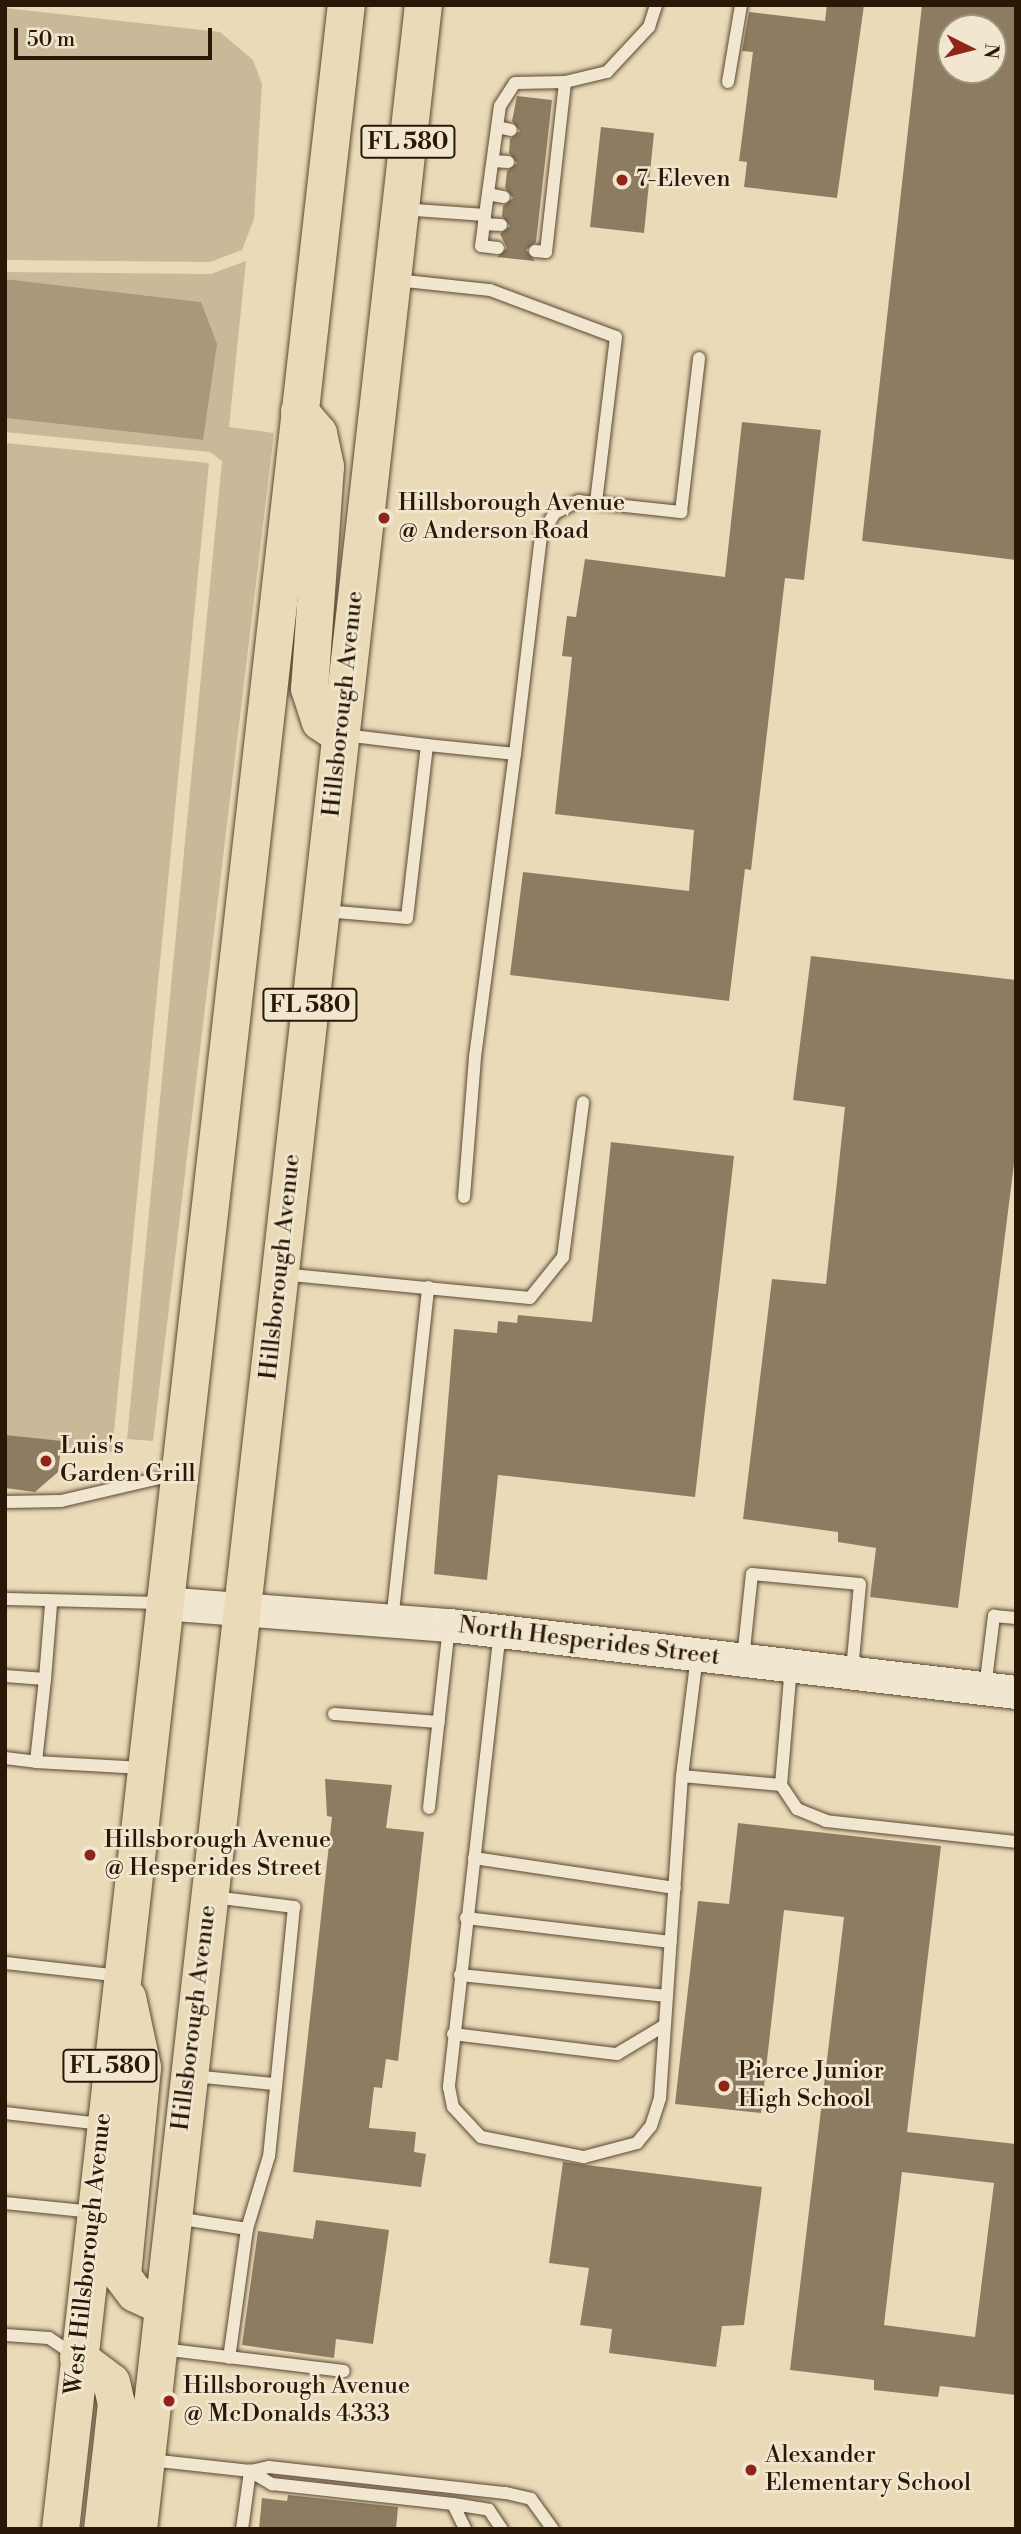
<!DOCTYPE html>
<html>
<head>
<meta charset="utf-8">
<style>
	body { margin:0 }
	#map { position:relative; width:1021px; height:2534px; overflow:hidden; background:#eadab7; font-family:"Libre Bodoni",serif }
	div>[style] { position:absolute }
	.green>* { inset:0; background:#c9b999 }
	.water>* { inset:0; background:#a9987b }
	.building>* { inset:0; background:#8e7c62 }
	.roads { filter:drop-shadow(0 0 2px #5a4832) drop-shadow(0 0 2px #5a4832) }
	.lane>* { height:12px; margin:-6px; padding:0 6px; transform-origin:6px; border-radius:6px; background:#f1e7d0 }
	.secondary>* { height:33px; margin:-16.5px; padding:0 16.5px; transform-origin:16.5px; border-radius:16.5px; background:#f1e7d0 }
	.primary>* { height:37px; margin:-18.5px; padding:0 18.5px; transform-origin:18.5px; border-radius:18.5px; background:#eadab7 }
	.dots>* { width:19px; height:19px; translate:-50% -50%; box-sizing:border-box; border:4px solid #f1e7d0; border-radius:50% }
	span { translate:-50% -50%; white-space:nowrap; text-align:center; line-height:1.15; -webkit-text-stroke:5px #f1e7d0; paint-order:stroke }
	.shield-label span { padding:2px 5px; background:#f1e7d0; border:2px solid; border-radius:5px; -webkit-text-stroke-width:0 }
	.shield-label { font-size:23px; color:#2a1706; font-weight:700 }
	.poi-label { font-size:24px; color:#2a1706 }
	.left { translate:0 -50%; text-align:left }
	.street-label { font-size:24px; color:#2a1706 }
	.frame { position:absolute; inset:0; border:7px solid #2a1706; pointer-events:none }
	.north { position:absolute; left:937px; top:14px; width:70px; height:70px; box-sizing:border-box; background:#f1e7d0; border:2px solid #a1947f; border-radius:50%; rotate:96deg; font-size:19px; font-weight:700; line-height:28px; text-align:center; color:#2a1706 }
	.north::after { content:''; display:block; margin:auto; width:24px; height:32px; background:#8f2418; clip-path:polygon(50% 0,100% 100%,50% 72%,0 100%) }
	.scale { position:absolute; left:14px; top:28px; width:198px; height:32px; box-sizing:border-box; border:4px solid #2a1706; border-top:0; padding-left:9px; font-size:21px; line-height:24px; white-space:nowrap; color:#2a1706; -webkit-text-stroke:5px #f1e7d0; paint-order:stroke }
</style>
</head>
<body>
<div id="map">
	<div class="green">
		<i style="clip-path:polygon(5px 8px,220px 32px,253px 60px,262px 84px,254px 219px,242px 250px,210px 262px,5px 260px)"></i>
		<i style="clip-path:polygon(246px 261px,229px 427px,274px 433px,153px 1441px,127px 1439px,222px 461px,210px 452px,5px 432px,5px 418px,203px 440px,201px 302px,5px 279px,5px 272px,211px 274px)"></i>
		<i style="clip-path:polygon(5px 443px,209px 463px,112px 1452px,5px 1441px)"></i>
	</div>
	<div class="water">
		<i style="clip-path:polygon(5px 279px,201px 302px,217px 344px,203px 440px,5px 418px)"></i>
	</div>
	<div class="building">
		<i style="clip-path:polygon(827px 5px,864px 5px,837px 198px,744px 187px,747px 162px,739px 161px,753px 52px,742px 51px,749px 12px,825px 21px)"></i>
		<i style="clip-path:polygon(evenodd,922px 5px,1016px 5px,1016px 560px,862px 541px,922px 5px,951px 28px,993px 28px,993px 70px,951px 70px,951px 28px)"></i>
		<i style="clip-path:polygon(517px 96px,552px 100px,536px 242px,526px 250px,535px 261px,497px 257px,507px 248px,500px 234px,510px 226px,502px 216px,503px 206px,513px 198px,505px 188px,507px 171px,517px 163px,509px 153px,510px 139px,520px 131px,512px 121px)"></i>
		<i style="clip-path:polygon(601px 127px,654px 133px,644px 233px,590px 227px)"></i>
		<i style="clip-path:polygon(742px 422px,821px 430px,804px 580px,785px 578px,751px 870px,745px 869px,729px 1001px,510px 975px,523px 872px,689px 891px,694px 830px,555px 814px,572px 657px,562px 656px,567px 616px,576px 617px,585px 559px,725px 577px)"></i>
		<i style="clip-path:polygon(811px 956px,1016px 980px,1016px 1148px,958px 1608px,870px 1597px,876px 1548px,838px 1542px,838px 1532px,743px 1519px,772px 1279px,826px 1284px,845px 1107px,793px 1100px)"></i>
		<i style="clip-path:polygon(611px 1142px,734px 1156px,695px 1497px,498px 1475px,487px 1580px,434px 1574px,454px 1329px,497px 1333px,498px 1321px,517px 1323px,518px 1315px,592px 1322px)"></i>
		<i style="clip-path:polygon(5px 1435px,62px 1441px,58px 1472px,35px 1492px,5px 1488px)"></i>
		<i style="clip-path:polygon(325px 1779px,392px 1785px,386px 1828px,424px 1832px,398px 2061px,386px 2059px,382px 2088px,374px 2087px,369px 2128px,416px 2132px,414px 2152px,426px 2154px,421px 2187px,293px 2172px,332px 1817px,327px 1816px)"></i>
		<i style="clip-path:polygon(evenodd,738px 1823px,941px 1846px,907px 2132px,1016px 2144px,1016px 2395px,940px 2386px,938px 2397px,874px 2390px,874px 2380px,790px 2370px,844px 1917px,784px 1910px,761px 2113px,675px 2104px,698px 1901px,729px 1904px,738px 1823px,902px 2172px,994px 2183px,975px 2337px,884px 2325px,902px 2172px)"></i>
		<i style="clip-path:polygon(563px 2162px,762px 2187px,744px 2325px,722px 2326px,716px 2367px,609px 2353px,612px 2329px,580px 2325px,589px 2268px,549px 2263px)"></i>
		<i style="clip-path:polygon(316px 2220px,389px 2230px,373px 2344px,336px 2339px,334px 2358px,242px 2345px,258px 2231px,313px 2239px)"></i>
		<i style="clip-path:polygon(288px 2495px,398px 2507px,396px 2529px,259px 2529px,262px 2498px,287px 2501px)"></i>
	</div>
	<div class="roads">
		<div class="lane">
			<i style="left:728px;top:82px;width:78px;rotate:-80.4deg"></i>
			<i style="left:497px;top:127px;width:14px;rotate:12deg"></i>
			<i style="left:493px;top:161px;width:15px;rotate:4deg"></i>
			<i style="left:488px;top:194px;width:16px;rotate:11deg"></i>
			<i style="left:401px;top:209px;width:84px;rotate:4.1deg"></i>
			<i style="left:485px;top:215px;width:110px;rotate:-82.2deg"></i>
			<i style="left:500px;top:106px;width:27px;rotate:-57deg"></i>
			<i style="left:515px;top:83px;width:50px;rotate:-1.1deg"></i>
			<i style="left:565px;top:82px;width:43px;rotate:-13.4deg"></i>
			<i style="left:607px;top:72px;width:62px;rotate:-47deg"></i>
			<i style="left:649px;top:27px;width:23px;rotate:-72deg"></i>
			<i style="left:485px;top:215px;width:31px;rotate:97deg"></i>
			<i style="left:481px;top:246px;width:17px;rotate:7deg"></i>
			<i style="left:484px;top:224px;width:17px;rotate:3deg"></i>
			<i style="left:535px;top:251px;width:11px;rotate:5deg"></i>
			<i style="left:546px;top:252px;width:171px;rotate:-83.6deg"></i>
			<i style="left:396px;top:280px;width:95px;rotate:6.1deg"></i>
			<i style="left:490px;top:290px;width:134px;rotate:20.5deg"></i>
			<i style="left:616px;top:337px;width:167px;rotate:96.9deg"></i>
			<i style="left:344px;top:735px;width:84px;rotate:6.9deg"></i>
			<i style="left:325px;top:911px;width:82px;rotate:4.9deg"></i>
			<i style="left:407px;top:918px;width:174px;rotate:-83.4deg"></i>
			<i style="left:427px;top:745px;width:88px;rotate:5.8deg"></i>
			<i style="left:515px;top:754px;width:221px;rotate:-83.2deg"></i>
			<i style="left:541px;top:535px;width:26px;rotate:-58deg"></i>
			<i style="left:555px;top:513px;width:27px;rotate:-27deg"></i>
			<i style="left:579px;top:501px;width:103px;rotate:6.2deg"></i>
			<i style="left:681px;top:512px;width:155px;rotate:-83.3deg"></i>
			<i style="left:464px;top:1197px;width:140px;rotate:-85.5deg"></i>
			<i style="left:475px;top:1057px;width:306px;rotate:-82.5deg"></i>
			<i style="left:281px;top:1274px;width:250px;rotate:5.5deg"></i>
			<i style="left:530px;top:1298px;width:53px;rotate:-51.2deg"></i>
			<i style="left:563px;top:1257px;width:156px;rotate:-82.6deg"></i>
			<i style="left:5px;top:1502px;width:56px;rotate:-1deg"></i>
			<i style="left:61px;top:1501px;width:119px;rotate:-13.1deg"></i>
			<i style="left:5px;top:1599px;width:157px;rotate:1.5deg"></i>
			<i style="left:392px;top:1621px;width:336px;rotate:-83.8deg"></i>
			<i style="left:500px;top:1631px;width:459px;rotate:96.4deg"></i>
			<i style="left:449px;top:2087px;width:20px;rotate:79deg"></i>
			<i style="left:453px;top:2107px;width:41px;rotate:47deg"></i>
			<i style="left:481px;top:2137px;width:105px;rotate:11deg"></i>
			<i style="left:584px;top:2157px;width:55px;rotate:-14.8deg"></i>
			<i style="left:637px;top:2143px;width:22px;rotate:-51deg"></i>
			<i style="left:651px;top:2126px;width:29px;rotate:-72deg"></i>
			<i style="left:660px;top:2098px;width:323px;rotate:-86.1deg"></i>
			<i style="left:682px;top:1776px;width:121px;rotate:-82.9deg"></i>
			<i style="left:743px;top:1659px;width:85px;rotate:-84deg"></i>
			<i style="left:752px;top:1574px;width:108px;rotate:5.3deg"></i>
			<i style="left:860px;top:1584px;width:87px;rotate:95.3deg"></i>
			<i style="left:5px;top:1676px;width:40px;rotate:4.3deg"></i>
			<i style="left:45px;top:1679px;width:83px;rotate:96.2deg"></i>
			<i style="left:36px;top:1762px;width:107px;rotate:3.2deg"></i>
			<i style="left:45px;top:1679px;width:75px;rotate:-85.4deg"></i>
			<i style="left:985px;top:1688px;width:73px;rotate:-82.9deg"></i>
			<i style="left:994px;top:1616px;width:22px;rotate:5deg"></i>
			<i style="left:334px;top:1714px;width:105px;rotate:4.4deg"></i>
			<i style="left:5px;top:1758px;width:31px;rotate:7deg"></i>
			<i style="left:682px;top:1776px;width:99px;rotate:5.2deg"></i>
			<i style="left:781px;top:1785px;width:118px;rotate:-85.2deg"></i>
			<i style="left:781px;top:1785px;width:29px;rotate:56deg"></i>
			<i style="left:797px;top:1809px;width:31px;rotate:22deg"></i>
			<i style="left:826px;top:1821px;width:191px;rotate:6.3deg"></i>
			<i style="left:429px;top:1808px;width:183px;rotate:-83.7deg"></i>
			<i style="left:474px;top:1858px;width:203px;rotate:8.5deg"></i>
			<i style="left:213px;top:1897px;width:82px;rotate:7deg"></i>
			<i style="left:294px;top:1907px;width:250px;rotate:95.7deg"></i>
			<i style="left:269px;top:2156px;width:76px;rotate:106.8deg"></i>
			<i style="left:247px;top:2229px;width:130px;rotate:97.9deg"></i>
			<i style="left:466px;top:1918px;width:206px;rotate:6.7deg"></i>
			<i style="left:5px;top:1963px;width:116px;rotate:6.4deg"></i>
			<i style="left:460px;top:1975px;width:208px;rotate:5.8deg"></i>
			<i style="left:453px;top:2034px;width:165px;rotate:7deg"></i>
			<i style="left:617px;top:2054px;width:56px;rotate:-31.1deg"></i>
			<i style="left:193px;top:2076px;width:80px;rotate:5.7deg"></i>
			<i style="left:5px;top:2113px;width:98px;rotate:6.5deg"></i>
			<i style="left:5px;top:2203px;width:89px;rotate:5.8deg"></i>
			<i style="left:176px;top:2218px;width:72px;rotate:8.8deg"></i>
			<i style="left:5px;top:2335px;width:44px;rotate:3.9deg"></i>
			<i style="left:49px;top:2338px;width:32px;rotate:34deg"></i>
			<i style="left:162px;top:2349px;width:183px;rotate:6.9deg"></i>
			<i style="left:150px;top:2460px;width:101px;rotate:6.3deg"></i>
			<i style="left:250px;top:2471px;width:19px;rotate:-12deg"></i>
			<i style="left:269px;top:2467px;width:238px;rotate:6.3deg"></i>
			<i style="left:506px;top:2493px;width:26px;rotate:13deg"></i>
			<i style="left:531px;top:2499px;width:37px;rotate:54deg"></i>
			<i style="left:250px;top:2471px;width:26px;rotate:31deg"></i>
			<i style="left:272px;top:2484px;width:182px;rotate:6.3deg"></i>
			<i style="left:453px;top:2504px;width:28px;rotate:64deg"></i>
			<i style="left:453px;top:2504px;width:36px;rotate:9deg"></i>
			<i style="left:489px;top:2510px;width:23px;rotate:56deg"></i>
			<i style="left:242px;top:2529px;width:59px;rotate:-82.1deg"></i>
		</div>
		<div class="secondary">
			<i style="left:162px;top:1603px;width:288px;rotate:4.4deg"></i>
			<i style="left:449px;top:1625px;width:571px;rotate:6.74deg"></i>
		</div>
		<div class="primary">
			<i style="left:299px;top:411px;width:29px;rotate:49deg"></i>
			<i style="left:318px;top:433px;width:34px;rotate:78deg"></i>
			<i style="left:325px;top:466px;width:223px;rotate:94.1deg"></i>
			<i style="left:309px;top:688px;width:35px;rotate:72deg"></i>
			<i style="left:320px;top:721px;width:24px;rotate:35deg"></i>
			<i style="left:127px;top:1997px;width:72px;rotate:77.9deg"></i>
			<i style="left:142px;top:2067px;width:210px;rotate:95.5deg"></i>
			<i style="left:122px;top:2276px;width:21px;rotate:53deg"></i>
			<i style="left:135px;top:2293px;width:31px;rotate:25deg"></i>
			<i style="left:78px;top:2357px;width:41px;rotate:37.1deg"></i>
			<i style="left:111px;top:2382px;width:22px;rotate:77deg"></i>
			<i style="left:116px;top:2403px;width:127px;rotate:96.3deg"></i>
			<i style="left:60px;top:2529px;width:2540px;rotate:-83.54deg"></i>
			<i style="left:138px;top:2529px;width:2540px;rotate:-83.56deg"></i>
		</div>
	</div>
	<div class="dots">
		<i style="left:622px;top:180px;background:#8f2418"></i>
		<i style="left:384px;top:518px;background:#8f2418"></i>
		<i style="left:46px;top:1461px;background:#8f2418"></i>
		<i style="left:90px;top:1855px;background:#8f2418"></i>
		<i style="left:724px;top:2086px;background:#8f2418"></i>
		<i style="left:169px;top:2401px;background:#8f2418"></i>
		<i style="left:751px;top:2470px;background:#8f2418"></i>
	</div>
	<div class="shield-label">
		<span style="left:408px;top:142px">FL 580</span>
		<span style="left:310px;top:1005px">FL 580</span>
		<span style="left:110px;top:2066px">FL 580</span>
	</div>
	<div class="poi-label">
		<span class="left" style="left:636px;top:180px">7-Eleven</span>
		<span class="left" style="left:398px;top:518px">Hillsborough Avenue<br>@ Anderson Road</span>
		<span class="left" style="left:60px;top:1461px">Luis's<br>Garden Grill</span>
		<span class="left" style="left:104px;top:1855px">Hillsborough Avenue<br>@ Hesperides Street</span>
		<span class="left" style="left:738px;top:2086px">Pierce Junior<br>High School</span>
		<span class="left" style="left:183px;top:2401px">Hillsborough Avenue<br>@ McDonalds 4333</span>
		<span class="left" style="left:765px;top:2470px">Alexander<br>Elementary School</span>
	</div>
	<div class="street-label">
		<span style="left:344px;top:704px;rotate:-84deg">Hillsborough Avenue</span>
		<span style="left:281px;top:1267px;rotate:-84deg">Hillsborough Avenue</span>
		<span style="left:589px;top:1642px;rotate:7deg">North Hesperides Street</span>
		<span style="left:195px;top:2018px;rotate:-83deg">Hillsborough Avenue</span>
		<span style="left:89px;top:2254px;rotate:-84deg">West Hillsborough Avenue</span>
	</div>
	<div class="frame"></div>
	<div class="north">N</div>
	<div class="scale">50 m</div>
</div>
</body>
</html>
